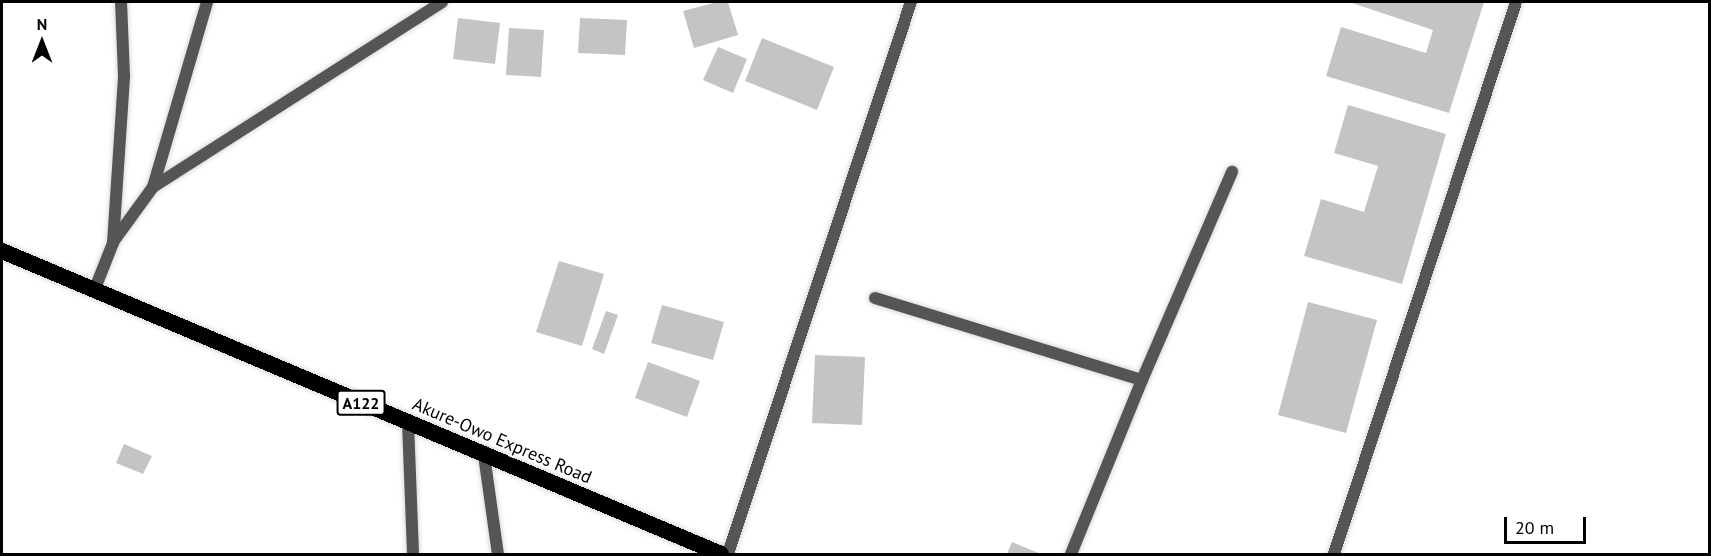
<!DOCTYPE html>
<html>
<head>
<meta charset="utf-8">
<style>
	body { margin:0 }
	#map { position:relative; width:1711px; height:556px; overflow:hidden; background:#fff; font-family:"PT Sans",sans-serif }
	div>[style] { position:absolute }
	.building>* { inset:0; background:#c4c4c4 }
	.roads { filter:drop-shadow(0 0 2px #dbdbdb) drop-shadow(0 0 2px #dbdbdb) }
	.service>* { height:12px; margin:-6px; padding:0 6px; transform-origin:6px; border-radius:6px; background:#555 }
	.minor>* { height:12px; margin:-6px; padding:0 6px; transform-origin:6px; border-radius:6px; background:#555 }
	.trunk>* { height:16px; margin:-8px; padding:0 8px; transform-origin:8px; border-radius:8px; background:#000 }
	span { translate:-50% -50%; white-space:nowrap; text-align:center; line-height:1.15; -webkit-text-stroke:4.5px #fff; paint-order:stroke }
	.shield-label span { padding:2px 4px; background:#fff; border:2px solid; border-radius:4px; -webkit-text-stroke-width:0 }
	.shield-label { font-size:16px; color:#000; font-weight:700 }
	.street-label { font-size:18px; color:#000 }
	.frame { position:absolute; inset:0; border:3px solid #000; pointer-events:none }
	.north { position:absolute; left:12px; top:12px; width:60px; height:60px; -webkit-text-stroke:4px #fff; paint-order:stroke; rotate:0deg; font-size:16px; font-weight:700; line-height:24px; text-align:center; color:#000 }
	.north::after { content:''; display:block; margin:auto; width:21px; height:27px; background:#000; clip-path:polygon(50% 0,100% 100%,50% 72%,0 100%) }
	.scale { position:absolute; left:1504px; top:517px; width:82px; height:27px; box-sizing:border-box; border:3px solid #000; border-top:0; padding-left:8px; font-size:18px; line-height:21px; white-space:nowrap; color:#000; -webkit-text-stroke:4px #fff; paint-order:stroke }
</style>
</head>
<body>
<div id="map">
	<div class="building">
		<i style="clip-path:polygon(717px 2px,728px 2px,738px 35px,694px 48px,683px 11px)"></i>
		<i style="clip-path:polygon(1349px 2px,1484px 2px,1449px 113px,1326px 76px,1341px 27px,1426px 53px,1433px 30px)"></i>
		<i style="clip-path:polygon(458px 18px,500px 23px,495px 64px,453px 59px)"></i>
		<i style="clip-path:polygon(580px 18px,627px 20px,625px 55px,578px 53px)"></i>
		<i style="clip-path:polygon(509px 28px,544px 30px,541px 77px,506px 75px)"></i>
		<i style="clip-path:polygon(762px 38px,834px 67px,817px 110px,745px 81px)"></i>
		<i style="clip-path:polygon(718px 47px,747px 59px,733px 93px,703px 80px)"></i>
		<i style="clip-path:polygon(1348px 105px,1446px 134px,1402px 284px,1304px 256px,1321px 199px,1364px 212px,1378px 166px,1334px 153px)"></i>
		<i style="clip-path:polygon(559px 261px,604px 274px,582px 346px,536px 332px)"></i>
		<i style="clip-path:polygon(1308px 302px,1377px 320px,1346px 433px,1278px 415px)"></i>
		<i style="clip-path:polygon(662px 305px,724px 322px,713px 360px,651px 343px)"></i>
		<i style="clip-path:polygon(606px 311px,618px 315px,604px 354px,592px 349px)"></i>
		<i style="clip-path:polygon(815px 355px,865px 357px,862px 425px,812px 423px)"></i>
		<i style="clip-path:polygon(648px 362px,700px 381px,687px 417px,635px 398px)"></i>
		<i style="clip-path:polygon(124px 444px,152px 456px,143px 474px,116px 463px)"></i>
		<i style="clip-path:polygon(1012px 542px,1041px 554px,1007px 554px)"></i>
	</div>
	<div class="roads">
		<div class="service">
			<i style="left:484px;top:455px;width:100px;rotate:82deg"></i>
		</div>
		<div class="minor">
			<i style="left:153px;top:187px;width:343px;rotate:-32.6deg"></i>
			<i style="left:113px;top:242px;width:68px;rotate:-54deg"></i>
			<i style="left:153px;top:187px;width:193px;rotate:-73.7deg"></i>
			<i style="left:94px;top:291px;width:52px;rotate:-68.4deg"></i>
			<i style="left:113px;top:243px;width:167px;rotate:-86.2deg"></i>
			<i style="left:124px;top:76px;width:74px;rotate:-92.3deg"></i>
			<i style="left:875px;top:298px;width:279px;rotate:17.1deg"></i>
			<i style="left:1142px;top:380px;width:188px;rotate:112.2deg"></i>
			<i style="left:1142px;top:380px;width:227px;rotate:-66.6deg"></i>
			<i style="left:408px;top:423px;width:131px;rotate:87.8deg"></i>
			<i style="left:728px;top:554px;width:582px;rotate:-71.66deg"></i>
			<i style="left:1334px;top:554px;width:581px;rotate:-71.75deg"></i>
		</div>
		<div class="trunk">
			<i style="left:2px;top:251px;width:780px;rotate:22.85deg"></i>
		</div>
	</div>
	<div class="shield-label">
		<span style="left:361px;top:403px">A122</span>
	</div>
	<div class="street-label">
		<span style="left:502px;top:441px;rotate:23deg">Akure-Owo Express Road</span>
	</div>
	<div class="frame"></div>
	<div class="north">N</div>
	<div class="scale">20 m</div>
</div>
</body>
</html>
